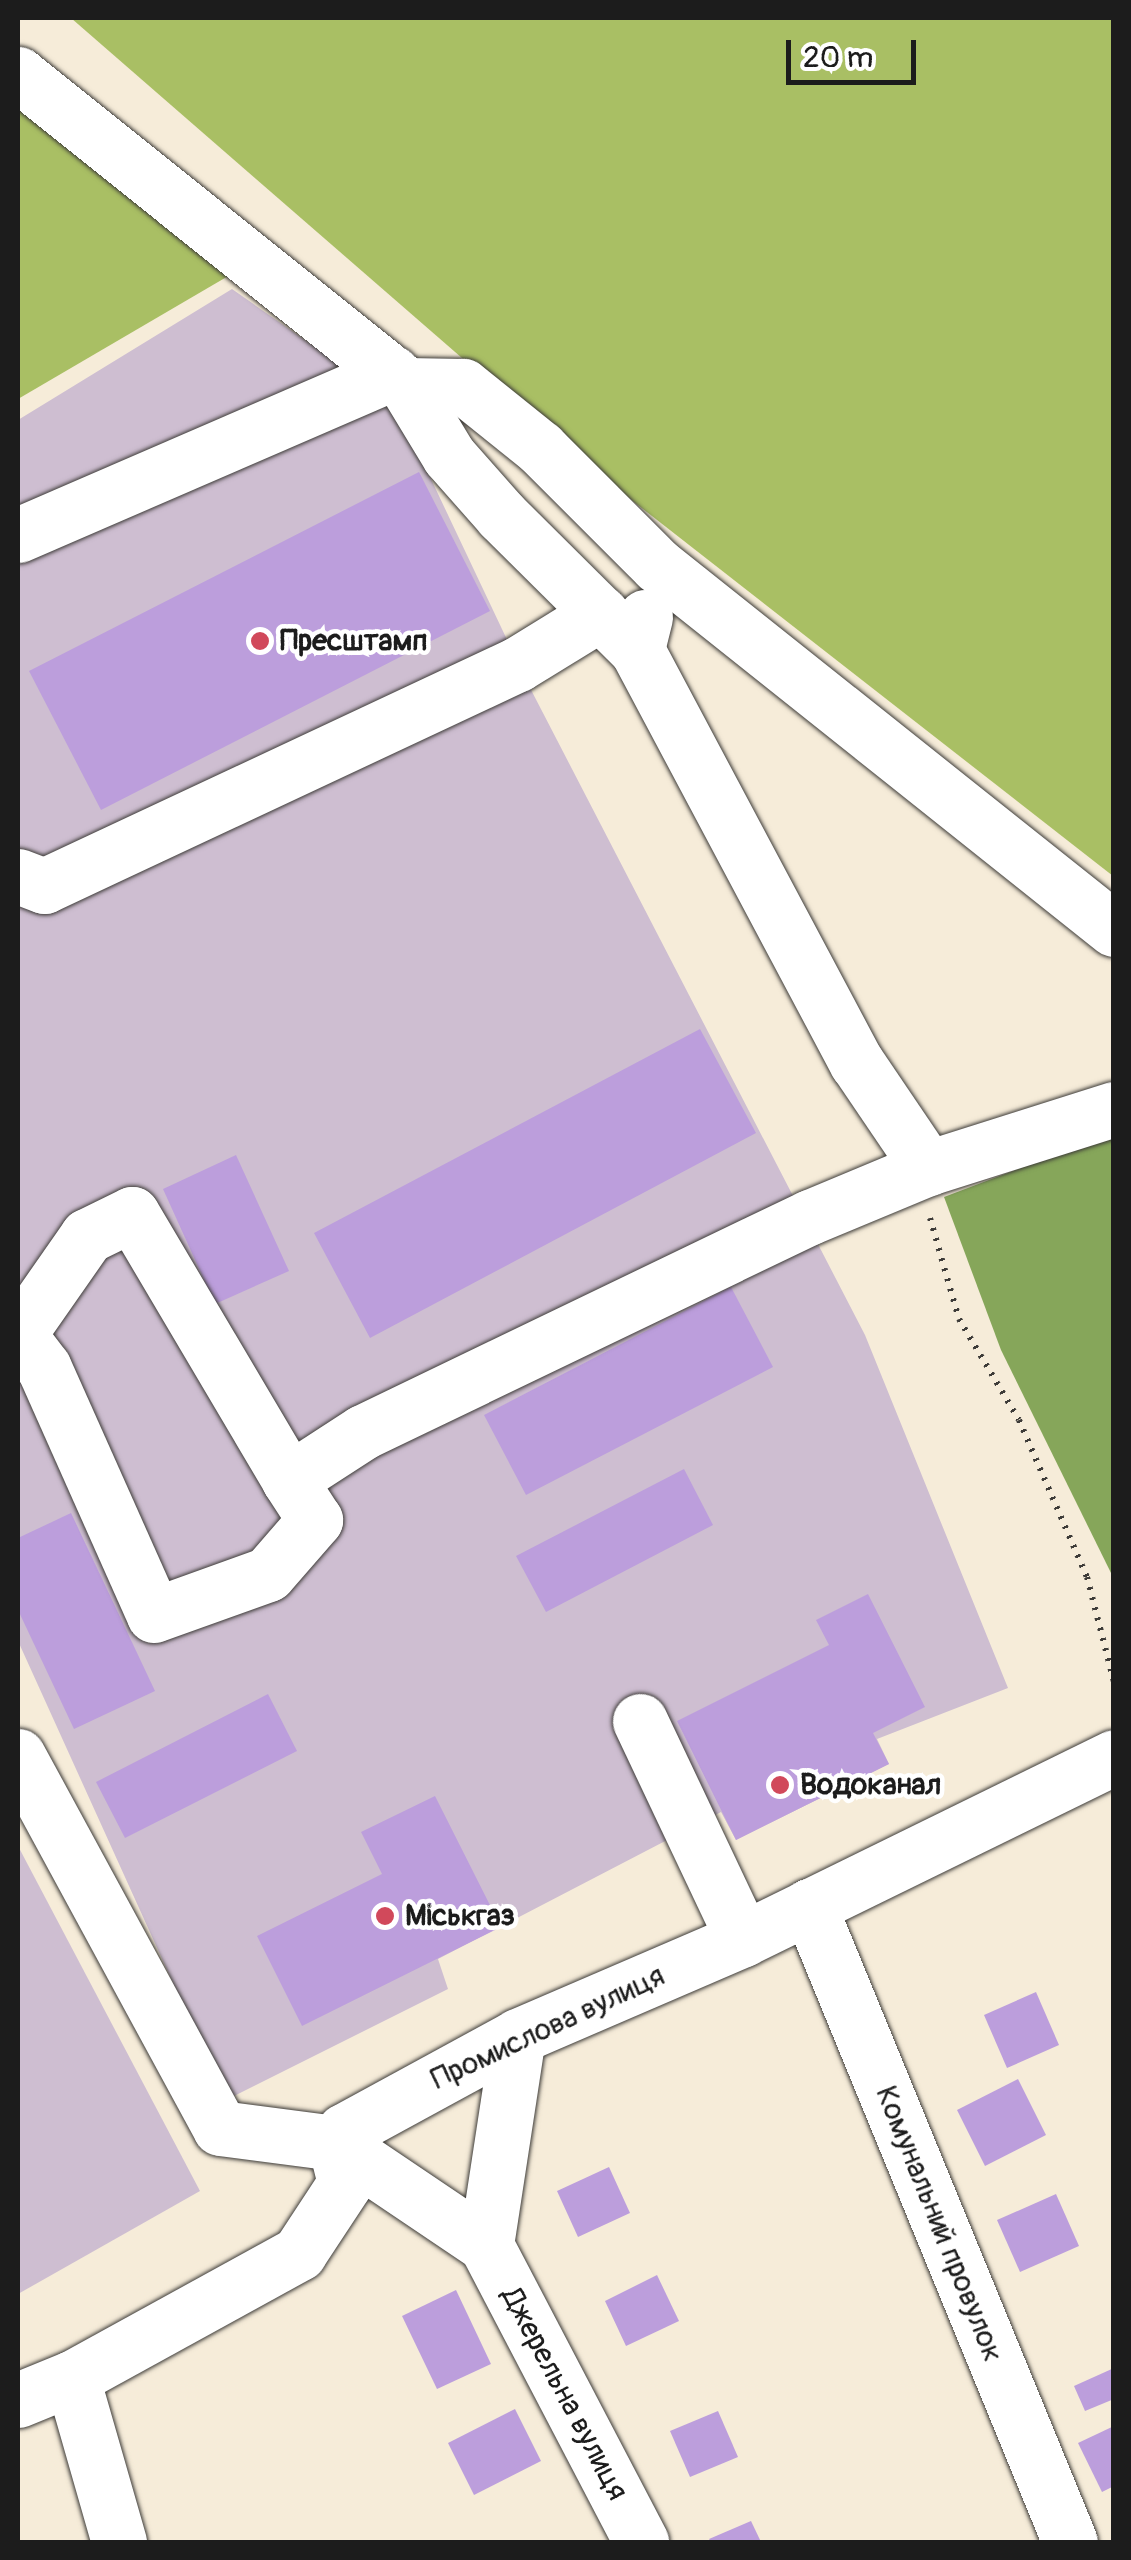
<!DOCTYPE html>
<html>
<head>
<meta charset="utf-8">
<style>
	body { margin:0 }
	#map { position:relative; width:1131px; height:2560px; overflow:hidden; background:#f6ecd9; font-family:Pangolin,sans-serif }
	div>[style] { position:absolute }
	.industrial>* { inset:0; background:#cebed1 }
	.green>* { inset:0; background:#a9bf64 }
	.forest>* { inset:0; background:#86a65a }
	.building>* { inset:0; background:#bc9edc }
	.path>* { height:6px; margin-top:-3px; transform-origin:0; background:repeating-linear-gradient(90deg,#3d3b38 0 2.5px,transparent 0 10.5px) }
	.roads { filter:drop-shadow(0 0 2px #3d3b38) drop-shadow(0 0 2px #3d3b38) }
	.minor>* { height:55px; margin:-27.5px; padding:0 27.5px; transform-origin:27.5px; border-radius:27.5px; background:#fff }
	.dots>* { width:28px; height:28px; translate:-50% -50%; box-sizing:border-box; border:5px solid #fff; border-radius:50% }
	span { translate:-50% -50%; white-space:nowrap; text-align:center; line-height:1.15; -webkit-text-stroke:9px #fff; paint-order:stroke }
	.poi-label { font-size:30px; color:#1c1c1c; font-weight:700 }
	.left { translate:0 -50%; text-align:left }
	.street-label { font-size:30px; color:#1c1c1c }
	.frame { position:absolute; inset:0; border:20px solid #1c1c1c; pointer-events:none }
	.scale { position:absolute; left:786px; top:40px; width:130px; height:45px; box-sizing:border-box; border:5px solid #1c1c1c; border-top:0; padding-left:12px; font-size:30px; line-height:35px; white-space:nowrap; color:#1c1c1c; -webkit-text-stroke:8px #fff; paint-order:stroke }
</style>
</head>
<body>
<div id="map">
	<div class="industrial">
		<i style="clip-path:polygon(232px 289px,395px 403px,528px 684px,865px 1335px,1008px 1688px,877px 1739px,889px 1764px,736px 1840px,721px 1812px,438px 1959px,448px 1989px,226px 2100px,18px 1641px,18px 420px)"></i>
		<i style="clip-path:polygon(18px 1846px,200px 2191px,18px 2294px)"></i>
	</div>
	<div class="green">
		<i style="clip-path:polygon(71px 18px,1113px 18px,1113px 876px,570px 452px)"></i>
		<i style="clip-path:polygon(18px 109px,230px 275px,18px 399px)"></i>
	</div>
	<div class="forest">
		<i style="clip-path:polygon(1113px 1133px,1113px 1577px,1001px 1350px,944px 1197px)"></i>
	</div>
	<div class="building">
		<i style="clip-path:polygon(419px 472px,490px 611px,101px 810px,29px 671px)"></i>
		<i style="clip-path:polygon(700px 1029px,756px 1133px,370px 1338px,314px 1233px)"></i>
		<i style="clip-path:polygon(236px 1155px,289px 1271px,215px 1304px,163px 1189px)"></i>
		<i style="clip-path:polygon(731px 1287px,773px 1367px,526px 1495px,484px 1415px)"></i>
		<i style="clip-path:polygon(684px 1469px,713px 1525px,546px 1612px,516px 1556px)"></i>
		<i style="clip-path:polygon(71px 1513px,155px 1691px,74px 1729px,18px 1610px,18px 1538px)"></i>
		<i style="clip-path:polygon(868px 1594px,925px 1707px,873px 1733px,889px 1764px,736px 1840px,677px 1721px,829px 1645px,816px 1620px)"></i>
		<i style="clip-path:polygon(268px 1694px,297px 1751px,125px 1838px,96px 1782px)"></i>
		<i style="clip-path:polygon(435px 1796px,501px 1927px,302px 2026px,257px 1936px,382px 1874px,361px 1832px)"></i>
		<i style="clip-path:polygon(1036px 1992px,1059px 2045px,1007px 2068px,984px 2015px)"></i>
		<i style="clip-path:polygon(1018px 2079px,1046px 2135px,985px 2166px,957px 2110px)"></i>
		<i style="clip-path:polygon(609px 2167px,630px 2213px,578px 2237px,557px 2191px)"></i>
		<i style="clip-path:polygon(1056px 2194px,1079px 2246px,1020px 2272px,997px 2220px)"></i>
		<i style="clip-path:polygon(657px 2275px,679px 2321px,626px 2346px,605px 2301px)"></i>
		<i style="clip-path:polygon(456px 2290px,491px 2364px,437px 2389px,402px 2316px)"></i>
		<i style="clip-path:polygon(1114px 2368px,1114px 2399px,1085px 2411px,1074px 2386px)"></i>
		<i style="clip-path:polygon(515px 2409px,541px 2461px,474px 2495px,448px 2443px)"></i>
		<i style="clip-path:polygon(718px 2411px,738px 2457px,690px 2477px,670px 2431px)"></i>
		<i style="clip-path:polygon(1114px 2426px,1114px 2486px,1102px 2492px,1078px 2443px)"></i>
		<i style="clip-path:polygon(751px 2521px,761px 2542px,711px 2542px,709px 2539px)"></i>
	</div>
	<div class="path">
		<i style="left:930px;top:1218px;width:105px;rotate:74deg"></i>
		<i style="left:959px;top:1319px;width:117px;rotate:59.3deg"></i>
		<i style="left:1019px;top:1420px;width:171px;rotate:66.6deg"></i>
		<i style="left:1087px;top:1577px;width:108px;rotate:75.6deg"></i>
	</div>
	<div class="roads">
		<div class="minor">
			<i style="left:18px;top:74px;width:497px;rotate:38.7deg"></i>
			<i style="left:406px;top:385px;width:83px;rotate:58.8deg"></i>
			<i style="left:449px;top:456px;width:80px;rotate:48.5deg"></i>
			<i style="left:502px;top:516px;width:190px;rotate:44.8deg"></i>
			<i style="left:406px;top:385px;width:57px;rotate:1deg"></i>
			<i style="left:463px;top:386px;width:99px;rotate:38.8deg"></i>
			<i style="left:540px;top:448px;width:165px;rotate:45deg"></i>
			<i style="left:657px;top:565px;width:584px;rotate:38.54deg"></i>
			<i style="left:18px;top:535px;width:408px;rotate:-23.4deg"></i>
			<i style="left:645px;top:617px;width:34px;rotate:104deg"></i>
			<i style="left:637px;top:650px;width:468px;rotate:62deg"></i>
			<i style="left:857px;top:1063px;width:127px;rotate:55.9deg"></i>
			<i style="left:18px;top:876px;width:28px;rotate:21deg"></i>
			<i style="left:44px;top:886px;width:523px;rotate:-25.1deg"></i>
			<i style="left:518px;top:664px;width:97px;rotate:-31.6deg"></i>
			<i style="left:18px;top:1335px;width:121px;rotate:-55.1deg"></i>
			<i style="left:87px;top:1236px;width:50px;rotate:-26.1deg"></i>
			<i style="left:132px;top:1214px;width:309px;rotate:59.4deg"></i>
			<i style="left:289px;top:1480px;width:88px;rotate:-33deg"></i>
			<i style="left:363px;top:1432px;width:496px;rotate:-25.7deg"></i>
			<i style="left:810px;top:1217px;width:128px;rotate:-22.6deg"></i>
			<i style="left:928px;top:1168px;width:195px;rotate:-17.6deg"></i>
			<i style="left:19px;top:1335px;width:41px;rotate:52.9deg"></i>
			<i style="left:44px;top:1368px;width:270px;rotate:66deg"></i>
			<i style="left:154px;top:1615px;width:121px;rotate:-19.8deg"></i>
			<i style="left:268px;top:1574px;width:72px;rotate:-49deg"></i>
			<i style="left:315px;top:1520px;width:48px;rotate:-123deg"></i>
			<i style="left:640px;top:1721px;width:241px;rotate:64.7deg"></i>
			<i style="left:18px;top:1756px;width:423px;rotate:61.5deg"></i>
			<i style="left:220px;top:2128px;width:116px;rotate:7.4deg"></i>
			<i style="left:335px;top:2143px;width:182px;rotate:34deg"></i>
			<i style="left:486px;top:2245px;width:335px;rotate:62.4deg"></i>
			<i style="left:809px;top:1906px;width:687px;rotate:67.69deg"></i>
			<i style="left:486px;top:2245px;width:211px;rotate:-81.3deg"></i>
			<i style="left:72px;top:2378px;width:171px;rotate:74deg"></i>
			<i style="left:18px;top:2400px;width:58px;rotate:-22.2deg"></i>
			<i style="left:72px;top:2378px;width:259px;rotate:-28.8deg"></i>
			<i style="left:299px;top:2253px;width:84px;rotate:-56.7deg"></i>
			<i style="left:345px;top:2183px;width:41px;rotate:-104deg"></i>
			<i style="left:335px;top:2143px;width:15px;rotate:-53deg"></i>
			<i style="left:344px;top:2131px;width:198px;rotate:-28.6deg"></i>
			<i style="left:518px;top:2036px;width:245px;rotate:-23.3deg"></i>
			<i style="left:743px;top:1939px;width:413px;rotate:-26.1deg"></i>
		</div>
	</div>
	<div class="dots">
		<i style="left:260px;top:641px;background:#d1495b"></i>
		<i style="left:780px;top:1785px;background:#d1495b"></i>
		<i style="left:385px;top:1916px;background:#d1495b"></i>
	</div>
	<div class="poi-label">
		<span class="left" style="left:280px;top:641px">Пресштамп</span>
		<span class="left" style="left:800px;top:1785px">Водоканал</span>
		<span class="left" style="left:405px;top:1916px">Міськгаз</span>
	</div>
	<div class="street-label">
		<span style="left:548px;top:2028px;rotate:-25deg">Промислова вулиця</span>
		<span style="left:939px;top:2224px;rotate:68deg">Комунальний провулок</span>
		<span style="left:564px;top:2394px;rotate:62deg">Джерельна вулиця</span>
	</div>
	<div class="frame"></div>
	<div class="scale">20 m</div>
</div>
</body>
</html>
